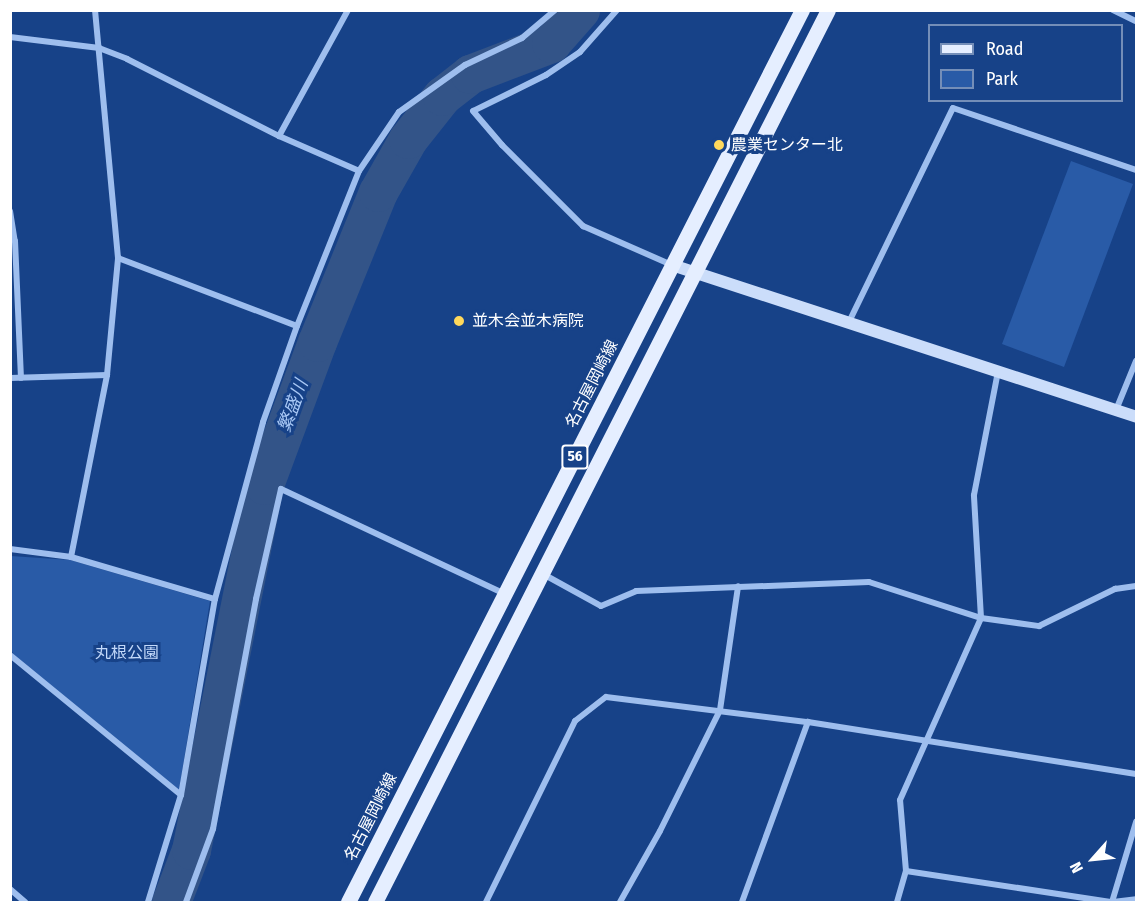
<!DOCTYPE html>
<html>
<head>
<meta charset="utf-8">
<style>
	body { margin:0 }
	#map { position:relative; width:1147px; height:913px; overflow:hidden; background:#174288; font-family:"Fira Sans Condensed","Noto Sans JP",sans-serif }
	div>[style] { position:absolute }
	.green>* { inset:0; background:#295ba7 }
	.river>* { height:39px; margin:-19.5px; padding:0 19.5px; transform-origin:19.5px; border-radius:19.5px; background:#335488 }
	.street>* { height:6px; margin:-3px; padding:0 3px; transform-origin:3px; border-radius:3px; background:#9ebeee }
	.secondary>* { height:12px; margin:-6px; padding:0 6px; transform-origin:6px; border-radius:6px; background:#cbddfa }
	.primary>* { height:15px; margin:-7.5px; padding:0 7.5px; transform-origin:7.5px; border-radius:7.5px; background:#e5eeff }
	.dots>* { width:16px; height:16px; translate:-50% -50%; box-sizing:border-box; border:3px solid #174288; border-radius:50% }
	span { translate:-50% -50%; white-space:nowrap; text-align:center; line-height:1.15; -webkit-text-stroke:6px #174288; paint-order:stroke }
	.shield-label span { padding:2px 4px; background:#174288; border:2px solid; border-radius:4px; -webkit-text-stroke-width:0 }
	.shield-label { font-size:15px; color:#fff; font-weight:700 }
	.poi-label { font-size:16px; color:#fff }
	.left { translate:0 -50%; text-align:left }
	.street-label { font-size:16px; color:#fff }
	.park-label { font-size:16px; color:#c3d9fa }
	.water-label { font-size:18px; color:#a9c8f5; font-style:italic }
	.frame { position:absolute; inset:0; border:12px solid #fff; pointer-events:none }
	.legend { position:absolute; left:928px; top:24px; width:195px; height:78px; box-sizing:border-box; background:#174288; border:2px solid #748eb8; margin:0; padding:8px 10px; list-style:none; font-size:18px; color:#fff }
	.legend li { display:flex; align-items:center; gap:12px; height:30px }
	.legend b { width:30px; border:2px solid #748eb8 }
	.north { position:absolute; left:1063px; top:829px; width:60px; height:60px; -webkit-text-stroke:4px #174288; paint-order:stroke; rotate:243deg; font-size:16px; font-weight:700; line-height:24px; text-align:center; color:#fff }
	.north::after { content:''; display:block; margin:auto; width:21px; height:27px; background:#fff; clip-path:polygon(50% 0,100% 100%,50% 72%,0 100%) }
</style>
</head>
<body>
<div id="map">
	<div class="green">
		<i style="clip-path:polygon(1071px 161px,1133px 184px,1064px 367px,1002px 344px)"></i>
		<i style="clip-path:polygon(11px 556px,70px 560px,210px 601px,179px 790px,14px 657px,11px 648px)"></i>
	</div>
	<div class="river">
		<i style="left:171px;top:902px;width:56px;rotate:-69deg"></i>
		<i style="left:191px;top:850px;width:372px;rotate:-78.7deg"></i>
		<i style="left:264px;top:485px;width:153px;rotate:-69.7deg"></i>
		<i style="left:317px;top:342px;width:162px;rotate:-67.9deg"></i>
		<i style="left:378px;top:192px;width:61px;rotate:-60.5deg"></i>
		<i style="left:408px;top:139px;width:55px;rotate:-51.7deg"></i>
		<i style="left:442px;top:96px;width:36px;rotate:-38deg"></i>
		<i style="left:470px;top:74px;width:87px;rotate:-20.9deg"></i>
		<i style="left:551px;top:43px;width:44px;rotate:-48.7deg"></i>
	</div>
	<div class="street">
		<i style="left:617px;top:10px;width:56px;rotate:131.4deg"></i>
		<i style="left:580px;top:52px;width:41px;rotate:145.9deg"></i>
		<i style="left:546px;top:75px;width:81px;rotate:153.7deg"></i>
		<i style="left:473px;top:111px;width:45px;rotate:49.5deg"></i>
		<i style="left:502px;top:145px;width:115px;rotate:45deg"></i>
		<i style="left:583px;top:226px;width:97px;rotate:23.7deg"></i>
		<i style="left:1113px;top:10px;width:25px;rotate:26deg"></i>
		<i style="left:10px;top:37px;width:90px;rotate:7deg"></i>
		<i style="left:99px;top:48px;width:30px;rotate:21deg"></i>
		<i style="left:127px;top:59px;width:170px;rotate:26.9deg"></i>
		<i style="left:279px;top:136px;width:87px;rotate:23.6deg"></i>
		<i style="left:279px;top:136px;width:144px;rotate:-61.3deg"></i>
		<i style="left:10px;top:211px;width:30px;rotate:81deg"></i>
		<i style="left:15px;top:241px;width:137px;rotate:87.5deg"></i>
		<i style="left:118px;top:258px;width:191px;rotate:20.8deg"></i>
		<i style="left:848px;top:324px;width:240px;rotate:-64.1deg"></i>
		<i style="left:953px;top:108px;width:193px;rotate:18.7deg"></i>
		<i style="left:10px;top:378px;width:97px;rotate:-1.8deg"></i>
		<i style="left:1116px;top:410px;width:53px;rotate:-67.8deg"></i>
		<i style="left:10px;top:549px;width:62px;rotate:7.5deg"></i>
		<i style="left:71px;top:557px;width:150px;rotate:16.3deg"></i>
		<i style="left:71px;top:557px;width:186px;rotate:-78.8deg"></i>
		<i style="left:107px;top:375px;width:118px;rotate:-84.6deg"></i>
		<i style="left:118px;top:258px;width:249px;rotate:-95.3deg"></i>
		<i style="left:543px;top:574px;width:66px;rotate:28.9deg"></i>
		<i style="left:601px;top:606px;width:38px;rotate:-23deg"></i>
		<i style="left:636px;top:591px;width:233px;rotate:-2.2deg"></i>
		<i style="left:869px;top:582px;width:118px;rotate:17.8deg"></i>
		<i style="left:981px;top:618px;width:59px;rotate:7.9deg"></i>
		<i style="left:1039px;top:626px;width:85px;rotate:-26deg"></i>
		<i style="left:1115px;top:589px;width:21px;rotate:-8deg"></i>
		<i style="left:10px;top:655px;width:221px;rotate:39.3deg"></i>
		<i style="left:906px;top:871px;width:207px;rotate:8.6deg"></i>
		<i style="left:10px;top:889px;width:20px;rotate:41deg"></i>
		<i style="left:148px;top:902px;width:112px;rotate:-72.9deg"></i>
		<i style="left:181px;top:795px;width:199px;rotate:-80.2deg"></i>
		<i style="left:215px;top:599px;width:183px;rotate:-74.8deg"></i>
		<i style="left:263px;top:422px;width:102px;rotate:-70.5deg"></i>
		<i style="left:297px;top:326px;width:167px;rotate:-68.2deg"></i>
		<i style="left:359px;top:171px;width:71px;rotate:-55.9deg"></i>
		<i style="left:399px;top:112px;width:81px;rotate:-35.5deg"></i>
		<i style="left:465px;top:65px;width:63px;rotate:-25.3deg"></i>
		<i style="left:522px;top:38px;width:43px;rotate:-40.3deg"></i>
		<i style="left:186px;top:902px;width:78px;rotate:-69.7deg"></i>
		<i style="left:213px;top:829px;width:234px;rotate:-79.4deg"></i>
		<i style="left:256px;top:599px;width:113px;rotate:-77.2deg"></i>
		<i style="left:281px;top:489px;width:245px;rotate:25.1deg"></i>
		<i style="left:486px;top:902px;width:202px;rotate:-63.8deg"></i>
		<i style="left:575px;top:721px;width:39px;rotate:-38deg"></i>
		<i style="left:606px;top:697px;width:204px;rotate:7.1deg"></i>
		<i style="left:808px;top:722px;width:332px;rotate:9deg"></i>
		<i style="left:620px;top:902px;width:81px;rotate:-60.6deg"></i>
		<i style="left:660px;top:831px;width:135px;rotate:-63.6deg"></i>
		<i style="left:720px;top:710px;width:125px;rotate:-81.7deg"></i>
		<i style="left:742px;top:902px;width:192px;rotate:-69.9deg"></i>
		<i style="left:897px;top:902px;width:32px;rotate:-74deg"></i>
		<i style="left:906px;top:871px;width:71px;rotate:-94.8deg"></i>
		<i style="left:900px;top:800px;width:199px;rotate:-66deg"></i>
		<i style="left:981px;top:618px;width:123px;rotate:-93.3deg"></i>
		<i style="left:974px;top:495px;width:125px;rotate:-79deg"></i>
		<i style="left:1112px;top:902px;width:84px;rotate:-73.3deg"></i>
		<i style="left:1113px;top:902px;width:23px;rotate:-7deg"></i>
	</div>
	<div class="secondary">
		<i style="left:672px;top:265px;width:488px;rotate:18.1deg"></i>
	</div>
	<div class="primary">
		<i style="left:348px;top:902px;width:1001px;rotate:-63.03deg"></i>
		<i style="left:375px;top:902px;width:1000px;rotate:-63.08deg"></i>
	</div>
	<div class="dots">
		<i style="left:719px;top:145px;background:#ffd85b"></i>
		<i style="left:459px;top:321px;background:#ffd85b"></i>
	</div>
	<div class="shield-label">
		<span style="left:575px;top:457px">56</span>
	</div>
	<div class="poi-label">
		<span class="left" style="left:731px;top:145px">農業センター北</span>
		<span class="left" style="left:472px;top:321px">並木会並木病院</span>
	</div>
	<div class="street-label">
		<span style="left:592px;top:384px;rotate:-63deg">名古屋岡崎線</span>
		<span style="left:371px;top:817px;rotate:-63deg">名古屋岡崎線</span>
	</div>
	<div class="park-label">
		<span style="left:127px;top:653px">丸根公園</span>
	</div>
	<div class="water-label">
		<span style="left:293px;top:406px;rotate:-70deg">繁盛川</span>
	</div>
	<div class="frame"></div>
	<ul class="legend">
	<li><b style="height:8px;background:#e5eeff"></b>Road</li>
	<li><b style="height:16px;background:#295ba7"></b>Park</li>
	</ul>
	<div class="north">N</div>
</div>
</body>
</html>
